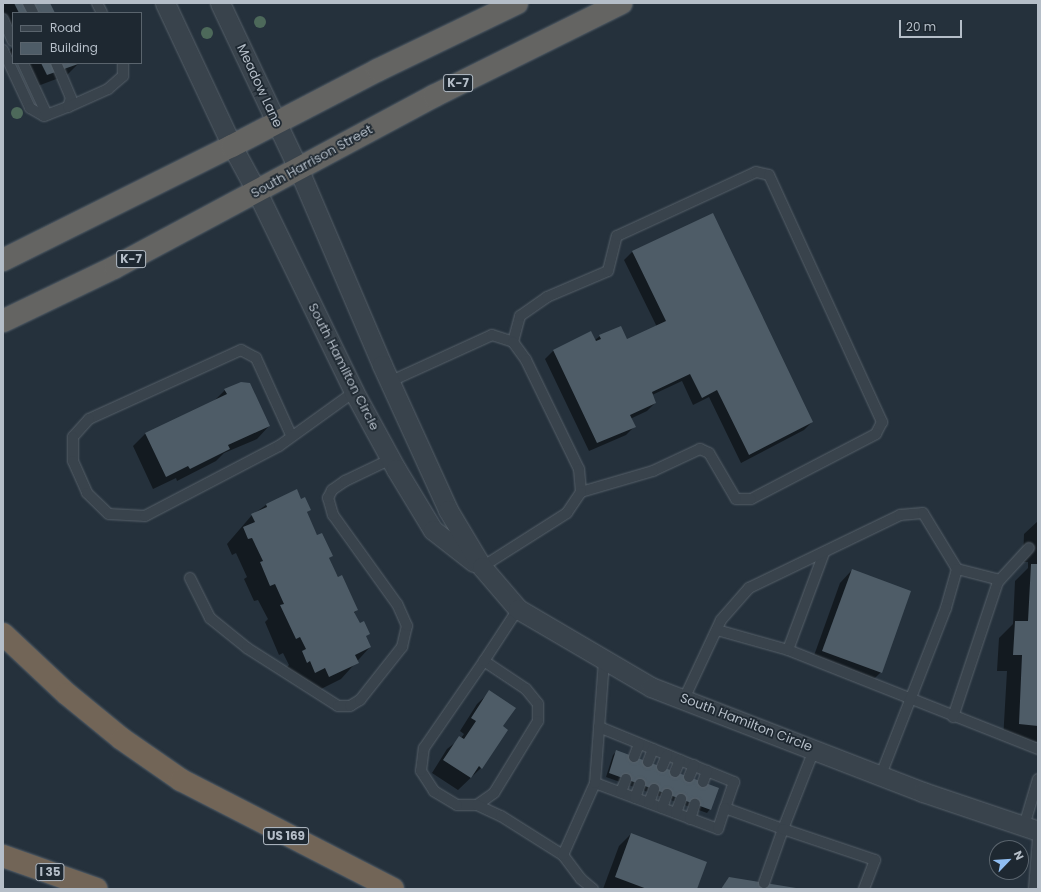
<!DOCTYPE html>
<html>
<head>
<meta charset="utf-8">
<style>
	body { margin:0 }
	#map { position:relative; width:1041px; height:892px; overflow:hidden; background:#25313c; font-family:Poppins,sans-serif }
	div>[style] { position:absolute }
	.shadow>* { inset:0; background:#0007 }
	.building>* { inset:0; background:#4e5c67 }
	.roads { filter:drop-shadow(0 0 1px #57616a) drop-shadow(0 0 1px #57616a) }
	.service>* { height:10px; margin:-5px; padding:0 5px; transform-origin:5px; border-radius:5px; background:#39434c }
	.minor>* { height:19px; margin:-9.5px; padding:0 9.5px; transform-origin:9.5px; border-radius:9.5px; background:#39434c }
	.trunk>* { height:22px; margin:-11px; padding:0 11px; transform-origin:11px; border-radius:11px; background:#646462 }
	.motorway>* { height:22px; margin:-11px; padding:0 11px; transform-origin:11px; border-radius:11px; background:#726557 }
	.trees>* { width:12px; height:12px; margin:-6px; border-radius:50%; background:#4d695a }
	span { translate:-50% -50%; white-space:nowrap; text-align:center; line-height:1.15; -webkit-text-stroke:3.5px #1e2831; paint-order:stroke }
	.shield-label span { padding:1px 3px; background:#1e2831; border:1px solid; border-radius:3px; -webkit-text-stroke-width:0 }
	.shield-label { font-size:12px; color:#b5bec8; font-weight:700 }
	.street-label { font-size:13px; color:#b5bec8 }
	.frame { position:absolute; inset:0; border:4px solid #b5bec8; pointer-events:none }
	.legend { position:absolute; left:12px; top:12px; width:130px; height:52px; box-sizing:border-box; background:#1e2831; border:1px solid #5a646d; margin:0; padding:5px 7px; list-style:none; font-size:12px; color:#b5bec8 }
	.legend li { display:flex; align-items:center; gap:8px; height:20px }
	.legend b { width:20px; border:1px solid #5a646d }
	.north { position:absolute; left:989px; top:840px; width:40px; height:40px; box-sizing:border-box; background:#1e2831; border:1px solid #5a646d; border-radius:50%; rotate:65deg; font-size:11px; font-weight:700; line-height:16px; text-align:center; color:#b5bec8 }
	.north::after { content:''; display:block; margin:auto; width:14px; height:18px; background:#90bef2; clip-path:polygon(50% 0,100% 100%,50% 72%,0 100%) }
	.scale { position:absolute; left:899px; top:20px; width:63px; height:18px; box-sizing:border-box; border:2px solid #b5bec8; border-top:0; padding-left:5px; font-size:12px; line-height:14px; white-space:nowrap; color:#b5bec8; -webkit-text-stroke:3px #1e2831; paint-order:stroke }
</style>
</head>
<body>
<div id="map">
	<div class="shadow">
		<i style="clip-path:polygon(3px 3px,49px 3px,54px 13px,13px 13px,13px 39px,3px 18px)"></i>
		<i style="clip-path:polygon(13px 47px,13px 58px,9px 51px)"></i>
		<i style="clip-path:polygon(23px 63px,79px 63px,67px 75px,35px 87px)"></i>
		<i style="clip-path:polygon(632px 252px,812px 422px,804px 430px,741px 463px,709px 397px,693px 405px,682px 381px,652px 395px,655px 403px,647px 411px,630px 419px,634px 427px,626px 435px,589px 451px,545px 359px,553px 351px,591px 333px,595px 340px,600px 336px,627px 340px,657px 327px,624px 260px)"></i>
		<i style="clip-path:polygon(242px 383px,269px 426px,257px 439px,224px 453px,216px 461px,177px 481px,176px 478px,153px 489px,133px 446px,145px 434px,214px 401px,225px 390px)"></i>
		<i style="clip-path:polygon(301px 500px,310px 510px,306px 513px,317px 536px,332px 556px,328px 559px,357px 610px,354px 613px,370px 647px,341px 679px,313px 693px,309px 683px,299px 688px,286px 668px,289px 665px,283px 653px,279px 655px,265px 622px,268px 619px,258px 600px,254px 601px,244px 579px,247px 577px,236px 553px,232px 555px,227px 544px,252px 515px,266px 505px)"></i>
		<i style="clip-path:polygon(1038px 521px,1038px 742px,1003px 740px,1007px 671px,997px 671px,999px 638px,1013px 624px,1015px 581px,1028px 568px,1028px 562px,1023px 562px,1024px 534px)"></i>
		<i style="clip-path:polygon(852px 570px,881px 672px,868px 685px,811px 664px,840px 583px)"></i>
		<i style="clip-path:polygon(490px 692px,502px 727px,481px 768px,458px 790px,432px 773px,447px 749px,461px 738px,464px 734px,460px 731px,477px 704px)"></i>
		<i style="clip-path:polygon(617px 751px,710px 809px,707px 813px,606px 777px,613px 755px)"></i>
		<i style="clip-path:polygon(631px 834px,696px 889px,603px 889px,619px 846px)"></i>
	</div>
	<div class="building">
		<i style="clip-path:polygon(14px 3px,50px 3px,55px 13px,19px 13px)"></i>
		<i style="clip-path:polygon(41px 63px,81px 63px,47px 75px)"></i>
		<i style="clip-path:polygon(713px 213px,813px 422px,749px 455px,717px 390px,702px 398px,690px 374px,652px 392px,656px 403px,630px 415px,636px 427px,597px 443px,553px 350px,591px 331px,596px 341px,601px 339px,599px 335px,621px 326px,627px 339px,666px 321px,632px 251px)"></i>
		<i style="clip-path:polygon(241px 382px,250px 383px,270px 426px,228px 445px,230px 449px,190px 469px,188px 466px,166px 477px,145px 433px,227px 394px,224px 389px)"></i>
		<i style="clip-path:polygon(297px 489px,301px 499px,305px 497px,311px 510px,307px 512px,317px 535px,322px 533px,333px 556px,329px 558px,338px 577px,342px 575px,358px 610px,354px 612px,360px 623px,364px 621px,370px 634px,366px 636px,371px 647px,355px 655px,359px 663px,329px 677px,325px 668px,315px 673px,310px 661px,307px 663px,302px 651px,306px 649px,300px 637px,296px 639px,280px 605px,284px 604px,275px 584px,270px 586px,260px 562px,263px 561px,252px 538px,248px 539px,243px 527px,255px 522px,251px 514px,267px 507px,266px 504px)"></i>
		<i style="clip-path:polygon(1031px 564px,1038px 564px,1038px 726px,1019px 724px,1022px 655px,1013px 655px,1015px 621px,1028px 621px)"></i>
		<i style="clip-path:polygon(852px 569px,911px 591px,882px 673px,822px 651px)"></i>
		<i style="clip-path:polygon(489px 690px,516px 708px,503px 726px,508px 730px,482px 769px,479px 766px,471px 778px,443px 760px,459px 736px,464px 739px,476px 721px,471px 718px)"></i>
		<i style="clip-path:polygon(616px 750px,719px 788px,711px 810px,609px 773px)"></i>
		<i style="clip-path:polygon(631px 833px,707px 862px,697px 889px,647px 889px,615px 877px)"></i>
		<i style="clip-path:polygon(729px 877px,796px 888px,796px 889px,721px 889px)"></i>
	</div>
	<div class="roads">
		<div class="service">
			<i style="left:28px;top:3px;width:11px;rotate:63deg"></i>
			<i style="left:97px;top:3px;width:11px;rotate:63deg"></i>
			<i style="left:3px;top:19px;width:24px;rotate:66deg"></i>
			<i style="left:3px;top:50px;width:64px;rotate:65deg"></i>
			<i style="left:30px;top:108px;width:16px;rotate:30deg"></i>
			<i style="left:44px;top:116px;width:26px;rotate:-21deg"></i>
			<i style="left:68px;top:107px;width:9px;rotate:-72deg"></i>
			<i style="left:71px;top:98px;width:38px;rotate:-113deg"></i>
			<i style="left:23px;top:63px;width:57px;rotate:65.2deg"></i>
			<i style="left:68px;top:107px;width:44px;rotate:-24.2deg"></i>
			<i style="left:108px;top:89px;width:20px;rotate:-41deg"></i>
			<i style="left:123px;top:76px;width:13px;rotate:-90deg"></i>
			<i style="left:513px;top:342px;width:27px;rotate:-75deg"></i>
			<i style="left:520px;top:316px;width:33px;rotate:-35deg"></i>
			<i style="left:547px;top:297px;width:66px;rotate:-23.1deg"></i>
			<i style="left:608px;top:271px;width:36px;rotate:-76deg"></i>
			<i style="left:617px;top:236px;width:153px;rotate:-24.7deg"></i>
			<i style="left:756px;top:172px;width:13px;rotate:13deg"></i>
			<i style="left:769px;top:175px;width:272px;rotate:65.4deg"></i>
			<i style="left:882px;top:422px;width:13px;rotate:117deg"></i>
			<i style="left:876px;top:434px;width:141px;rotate:152.5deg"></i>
			<i style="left:751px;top:499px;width:15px;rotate:180deg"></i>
			<i style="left:736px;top:499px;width:53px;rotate:-120.4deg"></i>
			<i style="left:709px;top:453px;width:10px;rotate:-156deg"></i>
			<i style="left:700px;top:449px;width:52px;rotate:154.9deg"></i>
			<i style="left:653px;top:471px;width:75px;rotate:163.7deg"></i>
			<i style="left:389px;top:382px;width:113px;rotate:-24.5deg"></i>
			<i style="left:492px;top:335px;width:22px;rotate:18deg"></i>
			<i style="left:513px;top:342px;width:22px;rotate:54deg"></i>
			<i style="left:526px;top:360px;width:121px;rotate:64.1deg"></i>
			<i style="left:579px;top:469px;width:23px;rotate:85deg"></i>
			<i style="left:581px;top:492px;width:25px;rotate:124deg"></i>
			<i style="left:567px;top:513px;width:101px;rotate:147.6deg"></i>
			<i style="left:291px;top:435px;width:85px;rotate:-114.4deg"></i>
			<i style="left:256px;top:358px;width:17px;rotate:-152deg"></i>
			<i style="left:241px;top:350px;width:167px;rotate:155.6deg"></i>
			<i style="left:89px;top:419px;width:24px;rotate:132deg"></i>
			<i style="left:73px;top:437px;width:24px;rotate:90deg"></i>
			<i style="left:73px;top:461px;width:35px;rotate:66deg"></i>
			<i style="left:87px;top:493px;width:30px;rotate:44deg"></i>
			<i style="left:109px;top:514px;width:36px;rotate:3deg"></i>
			<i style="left:145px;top:516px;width:151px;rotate:-27.6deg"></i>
			<i style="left:279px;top:446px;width:92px;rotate:-35.8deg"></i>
			<i style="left:824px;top:553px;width:103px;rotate:110.4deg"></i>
			<i style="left:788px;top:650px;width:269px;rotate:21.6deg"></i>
			<i style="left:957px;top:569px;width:44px;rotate:14.3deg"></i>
			<i style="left:190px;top:578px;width:45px;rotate:63.4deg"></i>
			<i style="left:210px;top:618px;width:48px;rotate:39deg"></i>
			<i style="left:247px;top:648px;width:108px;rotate:32.5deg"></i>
			<i style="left:338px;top:706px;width:12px"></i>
			<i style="left:350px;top:706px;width:12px;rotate:-31deg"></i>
			<i style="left:360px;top:700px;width:68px;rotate:-51.6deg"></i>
			<i style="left:402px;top:647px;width:22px;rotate:-77deg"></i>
			<i style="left:407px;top:626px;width:24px;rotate:-114deg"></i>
			<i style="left:397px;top:604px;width:110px;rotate:-125.7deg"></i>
			<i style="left:333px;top:515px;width:18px;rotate:-106deg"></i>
			<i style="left:328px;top:498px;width:9px;rotate:-63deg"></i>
			<i style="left:332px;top:490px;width:16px;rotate:-35deg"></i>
			<i style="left:345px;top:481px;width:51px;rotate:-25.6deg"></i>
			<i style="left:717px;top:630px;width:74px;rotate:15.7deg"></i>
			<i style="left:484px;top:661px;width:50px;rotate:33.7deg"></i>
			<i style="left:526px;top:689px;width:19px;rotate:51deg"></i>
			<i style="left:538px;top:704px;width:17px;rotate:90deg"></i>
			<i style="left:538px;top:721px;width:84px;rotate:121.4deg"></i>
			<i style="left:494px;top:793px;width:21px;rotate:145deg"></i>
			<i style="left:477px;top:805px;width:20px;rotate:180deg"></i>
			<i style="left:457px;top:805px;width:27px;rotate:-149deg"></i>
			<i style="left:434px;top:791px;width:24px;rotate:-123deg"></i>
			<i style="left:421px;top:771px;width:23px;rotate:-83deg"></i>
			<i style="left:424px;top:748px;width:106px;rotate:-55.4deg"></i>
			<i style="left:484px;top:661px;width:62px;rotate:-56.8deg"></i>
			<i style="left:684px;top:699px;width:87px;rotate:-64.9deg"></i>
			<i style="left:721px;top:620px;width:43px;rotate:-48.8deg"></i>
			<i style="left:749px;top:588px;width:168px;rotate:-25.8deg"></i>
			<i style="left:900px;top:515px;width:23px;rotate:-5deg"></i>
			<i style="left:923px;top:513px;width:66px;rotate:58.7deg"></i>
			<i style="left:957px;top:569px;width:41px;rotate:105.8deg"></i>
			<i style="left:946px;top:608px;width:179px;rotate:111.3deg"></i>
			<i style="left:953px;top:717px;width:142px;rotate:-71.6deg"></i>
			<i style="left:998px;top:582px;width:46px;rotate:-47.6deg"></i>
			<i style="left:599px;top:727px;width:146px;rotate:22.2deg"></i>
			<i style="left:734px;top:782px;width:28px;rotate:109deg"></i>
			<i style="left:725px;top:808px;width:62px;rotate:19.9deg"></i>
			<i style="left:783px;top:829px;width:85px;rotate:-68.6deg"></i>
			<i style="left:634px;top:757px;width:14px;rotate:-69deg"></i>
			<i style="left:648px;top:762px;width:14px;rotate:-69deg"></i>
			<i style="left:662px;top:767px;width:13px;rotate:-67deg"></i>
			<i style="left:675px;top:772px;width:13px;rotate:-67deg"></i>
			<i style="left:689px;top:777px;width:13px;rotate:-67deg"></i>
			<i style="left:703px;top:782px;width:12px;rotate:-70deg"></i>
			<i style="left:595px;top:783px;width:131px;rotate:20.5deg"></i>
			<i style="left:718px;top:829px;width:22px;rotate:-72deg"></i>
			<i style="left:621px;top:792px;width:14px;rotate:-69deg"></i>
			<i style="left:635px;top:798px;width:15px;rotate:-70deg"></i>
			<i style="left:649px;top:803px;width:15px;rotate:-70deg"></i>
			<i style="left:477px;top:805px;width:26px;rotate:25deg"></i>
			<i style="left:501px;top:816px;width:73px;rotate:32.2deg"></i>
			<i style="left:662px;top:808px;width:15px;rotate:-70deg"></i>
			<i style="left:676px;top:813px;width:15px;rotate:-70deg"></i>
			<i style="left:690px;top:819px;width:16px;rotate:-72deg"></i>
			<i style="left:1024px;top:826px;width:49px;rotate:-73.4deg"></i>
			<i style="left:764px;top:883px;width:57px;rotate:-70.6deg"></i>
			<i style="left:783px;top:829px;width:97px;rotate:18.6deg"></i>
			<i style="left:875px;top:860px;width:31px;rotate:111deg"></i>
			<i style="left:593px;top:889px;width:16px;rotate:-140deg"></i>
			<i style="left:581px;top:879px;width:30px;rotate:-127deg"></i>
			<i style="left:563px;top:855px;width:79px;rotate:-66deg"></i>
			<i style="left:595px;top:783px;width:124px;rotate:-85.8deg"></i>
			<i style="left:1034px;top:889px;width:51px;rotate:-85.5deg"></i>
		</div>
		<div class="minor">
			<i style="left:165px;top:3px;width:158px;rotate:64.9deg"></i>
			<i style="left:232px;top:146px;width:52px;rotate:61.5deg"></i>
			<i style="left:257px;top:192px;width:222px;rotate:64.1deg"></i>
			<i style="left:354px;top:392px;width:88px;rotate:61.4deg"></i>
			<i style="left:396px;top:469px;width:71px;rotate:58.8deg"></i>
			<i style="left:433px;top:530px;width:52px;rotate:38deg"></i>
			<i style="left:220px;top:3px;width:183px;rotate:64.7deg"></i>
			<i style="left:298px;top:168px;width:214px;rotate:66.9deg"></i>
			<i style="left:382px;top:365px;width:159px;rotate:65.5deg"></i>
			<i style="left:448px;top:510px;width:66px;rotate:59.2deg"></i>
			<i style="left:482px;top:567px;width:55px;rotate:49.4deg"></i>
			<i style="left:518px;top:609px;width:154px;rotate:30.4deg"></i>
			<i style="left:651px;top:687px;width:292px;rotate:21.1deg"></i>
			<i style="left:923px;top:792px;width:121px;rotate:18.7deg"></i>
		</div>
		<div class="trunk">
			<i style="left:3px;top:260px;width:256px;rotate:-26.5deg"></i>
			<i style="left:232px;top:146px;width:165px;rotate:-27.5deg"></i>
			<i style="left:378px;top:70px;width:154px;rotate:-25.7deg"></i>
			<i style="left:3px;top:321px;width:124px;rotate:-25.7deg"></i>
			<i style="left:115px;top:267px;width:362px;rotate:-28.2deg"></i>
			<i style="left:434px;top:96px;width:209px;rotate:-26.4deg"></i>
		</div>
		<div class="motorway">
			<i style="left:3px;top:634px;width:88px;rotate:43.2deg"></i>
			<i style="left:67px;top:694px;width:71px;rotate:39.3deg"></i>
			<i style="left:122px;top:739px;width:72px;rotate:34.8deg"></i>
			<i style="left:181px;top:780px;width:238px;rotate:27.2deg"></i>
			<i style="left:3px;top:856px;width:99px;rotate:19.5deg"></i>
		</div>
	</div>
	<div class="trees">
		<i style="left:260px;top:22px"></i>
		<i style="left:207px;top:33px"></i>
		<i style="left:17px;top:113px"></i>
	</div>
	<div class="shield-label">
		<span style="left:458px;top:83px">K-7</span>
		<span style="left:131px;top:259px">K-7</span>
		<span style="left:286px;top:836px">US 169</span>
		<span style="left:50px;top:872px">I 35</span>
	</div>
	<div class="street-label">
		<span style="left:259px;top:86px;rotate:65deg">Meadow Lane</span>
		<span style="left:312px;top:162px;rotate:-29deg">South Harrison Street</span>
		<span style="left:343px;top:367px;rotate:63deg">South Hamilton Circle</span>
		<span style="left:746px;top:723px;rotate:21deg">South Hamilton Circle</span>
	</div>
	<div class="frame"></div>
	<ul class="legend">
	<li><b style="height:5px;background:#39434c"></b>Road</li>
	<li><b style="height:11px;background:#4e5c67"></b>Building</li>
	</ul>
	<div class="north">N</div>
	<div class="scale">20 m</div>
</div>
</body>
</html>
